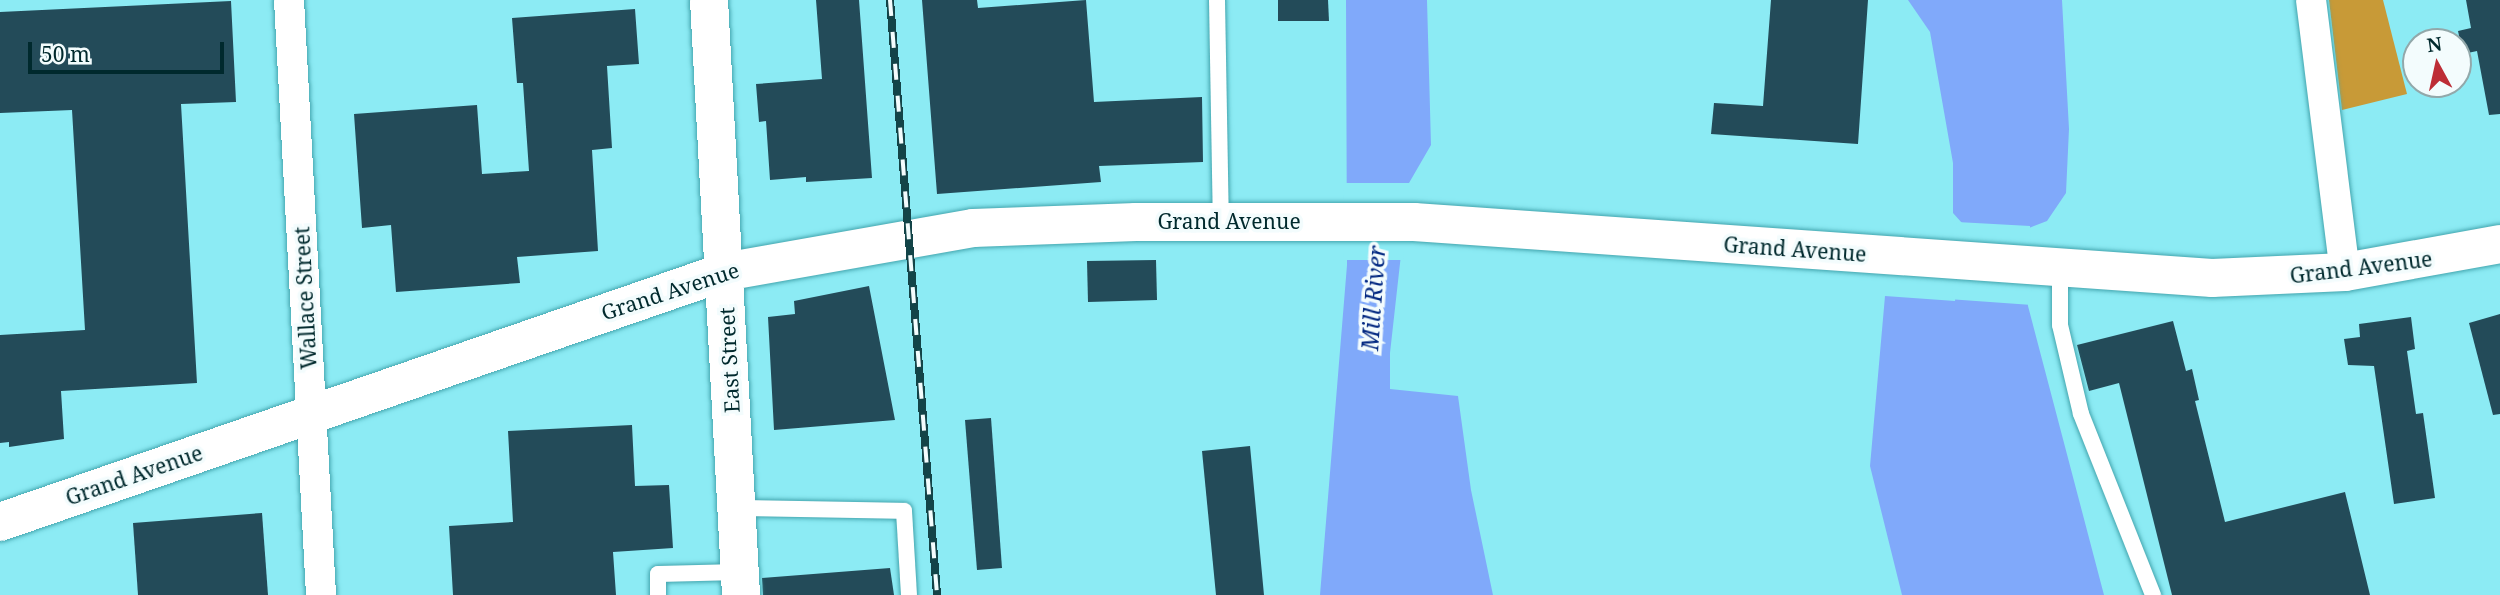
<!DOCTYPE html>
<html>
<head>
<meta charset="utf-8">
<style>
	body { margin:0 }
	#map { position:relative; width:2500px; height:595px; overflow:hidden; background:#8cebf4; font-family:"Noto Serif",serif }
	div>[style] { position:absolute }
	.forest>* { inset:0; background:#c89a37 }
	.water>* { inset:0; background:#80a9fa }
	.pier>* { inset:0; background:#8cebf4 }
	.building>* { inset:0; background:#234b59 }
	.roads { filter:drop-shadow(0 0 2px #43a5ae) drop-shadow(0 0 2px #43a5ae) }
	.lane>* { height:16px; margin:-8px; padding:0 8px; transform-origin:8px; border-radius:8px; background:#fff }
	.street>* { height:30px; margin:-15px; padding:0 15px; transform-origin:15px; border-radius:15px; background:#fff }
	.secondary>* { height:38px; margin:-19px; padding:0 19px; transform-origin:19px; border-radius:19px; background:#fff }
	.rail>* { height:8px; margin-top:-4px; transform-origin:0; background:repeating-linear-gradient(90deg,#f3fcfd 0 16px,#134448 0 32px); box-sizing:border-box; border-block:2px solid #134448 }
	span { translate:-50% -50%; white-space:nowrap; text-align:center; line-height:1.15; -webkit-text-stroke:7px #f3fcfd; paint-order:stroke }
	.street-label { font-size:21px; color:#00292d }
	.water-label { font-size:23px; color:#012780; font-style:italic }
	.north { position:absolute; left:2402px; top:28px; width:70px; height:70px; box-sizing:border-box; background:#f3fcfd; border:2px solid #92a8aa; border-radius:50%; rotate:352deg; font-size:19px; font-weight:700; line-height:28px; text-align:center; color:#00292d }
	.north::after { content:''; display:block; margin:auto; width:24px; height:32px; background:#bd2d36; clip-path:polygon(50% 0,100% 100%,50% 72%,0 100%) }
	.scale { position:absolute; left:28px; top:42px; width:196px; height:32px; box-sizing:border-box; border:4px solid #00292d; border-top:0; padding-left:9px; font-size:21px; line-height:24px; white-space:nowrap; color:#00292d; -webkit-text-stroke:5px #f3fcfd; paint-order:stroke }
</style>
</head>
<body>
<div id="map">
	<div class="forest">
		<i style="clip-path:polygon(2329px 0,2383px 0,2407px 94px,2342px 110px)"></i>
	</div>
	<div class="water">
		<i style="clip-path:polygon(1346px 0,1427px 0,1431px 145px,1409px 183px,1390px 353px,1390px 389px,1458px 396px,1471px 490px,1493px 595px,1320px 595px,1347px 265px)"></i>
		<i style="clip-path:polygon(1908px 0,2062px 0,2069px 129px,2066px 193px,2047px 221px,2024px 230px,2028px 306px,2104px 595px,1902px 595px,1870px 466px,1885px 296px,1955px 301px,1962px 223px,1953px 213px,1953px 163px,1930px 32px)"></i>
	</div>
	<div class="pier">
		<i style="clip-path:polygon(1344px 183px,1413px 183px,1403px 260px,1343px 260px)"></i>
		<i style="clip-path:polygon(1957px 222px,2030px 226px,2032px 305px,1948px 299px,1952px 297px)"></i>
	</div>
	<div class="building">
		<i style="clip-path:polygon(816px 0,859px 0,872px 178px,806px 182px,806px 177px,770px 180px,766px 121px,759px 122px,756px 84px,822px 79px)"></i>
		<i style="clip-path:polygon(922px 0,977px 0,978px 8px,1086px 0,1094px 102px,1202px 97px,1203px 162px,1099px 166px,1101px 182px,937px 194px)"></i>
		<i style="clip-path:polygon(1278px 0,1328px 0,1329px 21px,1278px 21px)"></i>
		<i style="clip-path:polygon(1771px 0,1868px 0,1858px 144px,1711px 134px,1714px 103px,1763px 106px)"></i>
		<i style="clip-path:polygon(2466px 0,2500px 0,2500px 114px,2489px 115px,2477px 51px,2463px 54px,2458px 31px,2471px 28px)"></i>
		<i style="clip-path:polygon(231px 1px,236px 102px,181px 104px,197px 383px,61px 391px,64px 439px,9px 447px,9px 442px,0 443px,0 335px,85px 330px,72px 110px,0 113px,0 12px)"></i>
		<i style="clip-path:polygon(635px 9px,639px 64px,607px 66px,612px 148px,592px 150px,598px 251px,517px 257px,520px 283px,396px 292px,391px 225px,362px 228px,354px 114px,477px 105px,482px 174px,529px 171px,523px 83px,517px 83px,512px 18px)"></i>
		<i style="clip-path:polygon(1156px 260px,1157px 300px,1088px 302px,1087px 261px)"></i>
		<i style="clip-path:polygon(869px 286px,895px 420px,774px 430px,768px 317px,795px 314px,794px 301px)"></i>
		<i style="clip-path:polygon(2500px 314px,2500px 414px,2493px 415px,2469px 323px)"></i>
		<i style="clip-path:polygon(2411px 317px,2415px 349px,2407px 351px,2416px 414px,2423px 413px,2435px 498px,2394px 504px,2374px 366px,2348px 365px,2344px 339px,2360px 337px,2359px 324px)"></i>
		<i style="clip-path:polygon(2173px 321px,2186px 371px,2192px 369px,2199px 400px,2195px 401px,2225px 522px,2345px 492px,2370px 595px,2172px 595px,2119px 383px,2089px 391px,2077px 345px)"></i>
		<i style="clip-path:polygon(991px 418px,1002px 568px,977px 570px,965px 420px)"></i>
		<i style="clip-path:polygon(632px 425px,635px 486px,669px 485px,673px 548px,613px 552px,616px 595px,453px 595px,449px 526px,513px 522px,508px 431px)"></i>
		<i style="clip-path:polygon(1250px 446px,1264px 595px,1216px 595px,1202px 451px)"></i>
		<i style="clip-path:polygon(262px 513px,268px 595px,138px 595px,133px 523px)"></i>
		<i style="clip-path:polygon(890px 568px,894px 595px,763px 595px,762px 578px)"></i>
	</div>
	<div class="roads">
		<div class="lane">
			<i style="left:1217px;top:0;width:221px;rotate:89deg"></i>
			<i style="left:2060px;top:269px;width:56px;rotate:90deg"></i>
			<i style="left:2060px;top:325px;width:91px;rotate:76.7deg"></i>
			<i style="left:2081px;top:414px;width:195px;rotate:68.3deg"></i>
			<i style="left:737px;top:508px;width:167px;rotate:1deg"></i>
			<i style="left:904px;top:511px;width:84px;rotate:86.6deg"></i>
			<i style="left:658px;top:595px;width:21px;rotate:-90deg"></i>
			<i style="left:658px;top:574px;width:81px;rotate:-1.4deg"></i>
		</div>
		<div class="street">
			<i style="left:289px;top:0;width:596px;rotate:86.92deg"></i>
			<i style="left:2311px;top:0;width:274px;rotate:82.9deg"></i>
		</div>
		<div class="secondary">
			<i style="left:709px;top:0;width:596px;rotate:86.92deg"></i>
			<i style="left:0;top:522px;width:766px;rotate:-19.05deg"></i>
			<i style="left:724px;top:272px;width:253px;rotate:-10deg"></i>
			<i style="left:973px;top:228px;width:163px;rotate:-2.1deg"></i>
			<i style="left:1136px;top:222px;width:278px"></i>
			<i style="left:1414px;top:222px;width:800px;rotate:4.01deg"></i>
			<i style="left:2212px;top:278px;width:133px;rotate:-2.6deg"></i>
			<i style="left:2345px;top:272px;width:158px;rotate:-10.2deg"></i>
		</div>
	</div>
	<div class="rail">
		<i style="left:890px;top:0;width:597px;rotate:85.48deg"></i>
	</div>
	<div class="street-label">
		<span style="left:1229px;top:221px">Grand Avenue</span>
		<span style="left:1795px;top:249px;rotate:4deg">Grand Avenue</span>
		<span style="left:2361px;top:267px;rotate:-7deg">Grand Avenue</span>
		<span style="left:670px;top:291px;rotate:-18deg">Grand Avenue</span>
		<span style="left:305px;top:298px;rotate:-93deg">Wallace Street</span>
		<span style="left:729px;top:360px;rotate:-93deg">East Street</span>
		<span style="left:134px;top:475px;rotate:-19deg">Grand Avenue</span>
	</div>
	<div class="water-label">
		<span style="left:1373px;top:298px;rotate:-86deg">Mill River</span>
	</div>
	<div class="north">N</div>
	<div class="scale">50 m</div>
</div>
</body>
</html>
